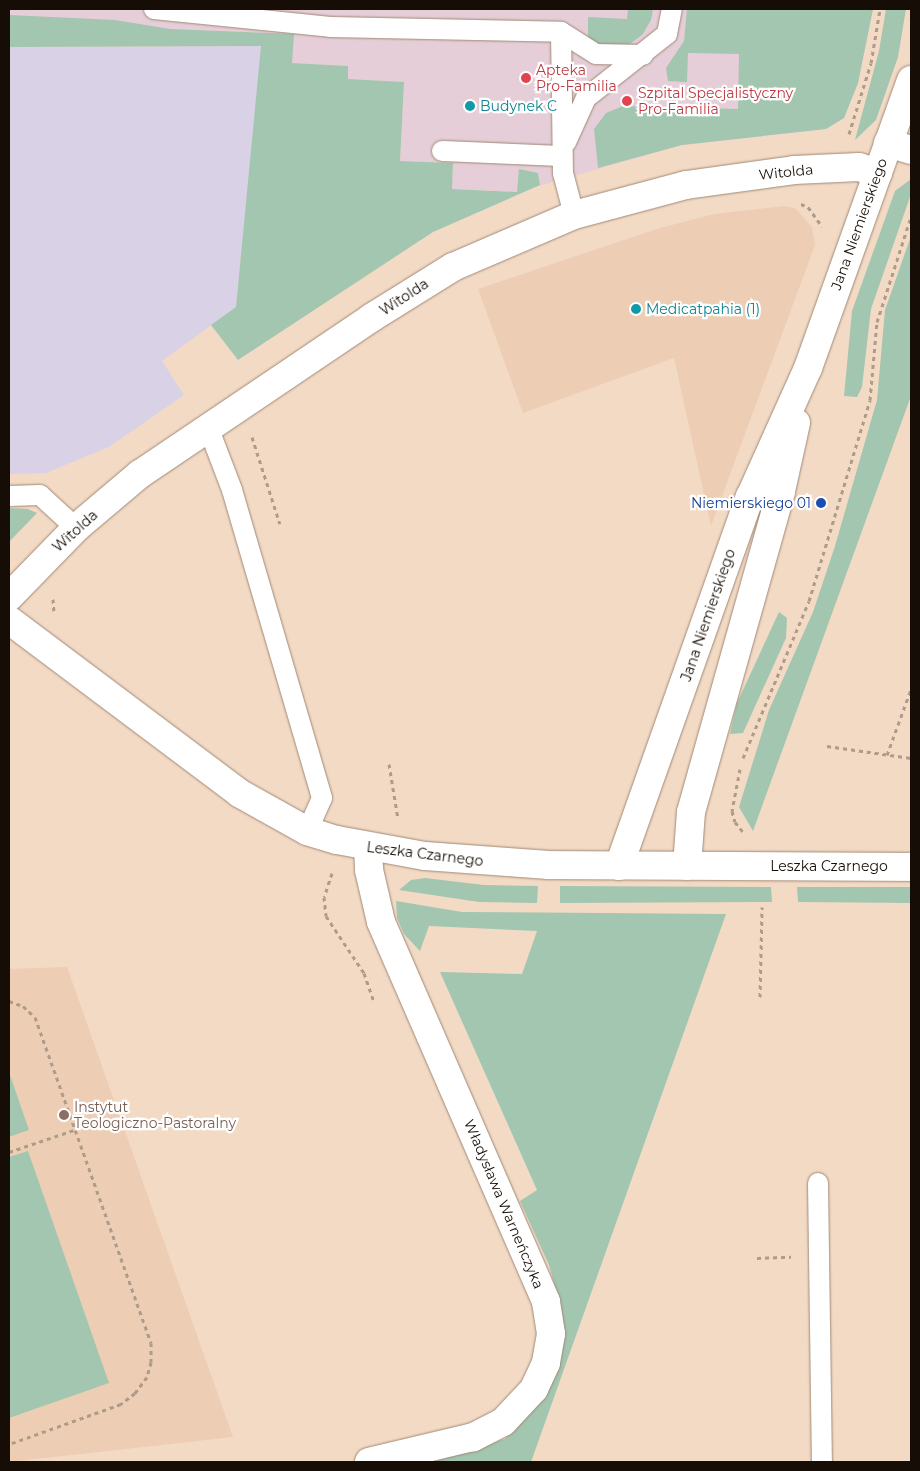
<!DOCTYPE html>
<html>
<head>
<meta charset="utf-8">
<style>
	body { margin:0 }
	#map { position:relative; width:920px; height:1471px; overflow:hidden; background:#f3dac5; font-family:Montserrat,sans-serif }
	div>[style] { position:absolute }
	.built>* { inset:0; background:#edceb4 }
	.industrial>* { inset:0; background:#d9d1e6 }
	.medical>* { inset:0; background:#e6ced8 }
	.green>* { inset:0; background:#a3c6b0 }
	.path>* { height:3px; margin-top:-1.5px; transform-origin:0; background:repeating-linear-gradient(90deg,#ae9b8a 0 4px,transparent 0 8px) }
	.roads { filter:drop-shadow(0 0 1px #a08976) drop-shadow(0 0 1px #a08976) }
	.service>* { height:20px; margin:-10px; padding:0 10px; transform-origin:10px; border-radius:10px; background:#fff }
	.minor>* { height:28px; margin:-14px; padding:0 14px; transform-origin:14px; border-radius:14px; background:#fff }
	.tertiary>* { height:28px; margin:-14px; padding:0 14px; transform-origin:14px; border-radius:14px; background:#fff }
	.dots>* { width:14px; height:14px; translate:-50% -50%; box-sizing:border-box; border:2px solid #fff; border-radius:50% }
	span { translate:-50% -50%; white-space:nowrap; text-align:center; line-height:1.15; -webkit-text-stroke:4.5px #fff; paint-order:stroke }
	.health-label { font-size:14px; color:#be3a42 }
	.left { translate:0 -50%; text-align:left }
	.culture-label { font-size:14px; color:#0d838f }
	.street-label { font-size:14px; color:#150d06 }
	.transit-label { font-size:14px; color:#164399 }
	.right { translate:-100% -50%; text-align:right }
	.education-label { font-size:14px; color:#785e54 }
	.frame { position:absolute; inset:0; border:10px solid #150d06; pointer-events:none }
</style>
</head>
<body>
<div id="map">
	<div class="built">
		<i style="clip-path:polygon(785px 206px,795px 208px,812px 227px,815px 245px,711px 526px,674px 358px,523px 413px,478px 289px,660px 228px,714px 214px)"></i>
		<i style="clip-path:polygon(67px 967px,233px 1437px,9px 1462px,9px 969px)"></i>
	</div>
	<div class="industrial">
		<i style="clip-path:polygon(262px 46px,236px 307px,162px 361px,184px 395px,109px 447px,46px 473px,9px 474px,9px 47px)"></i>
	</div>
	<div class="medical">
		<i style="clip-path:polygon(9px 9px,873px 9px,858px 83px,844px 118px,826px 129px,682px 145px,517px 192px,452px 189px,453px 163px,400px 161px,404px 82px,347px 79px,348px 66px,292px 63px,262px 46px,9px 47px)"></i>
	</div>
	<div class="green">
		<i style="clip-path:polygon(628px 9px,653px 9px,651px 20px,643px 34px,630px 44px,596px 46px,588px 40px,588px 17px,627px 19px)"></i>
		<i style="clip-path:polygon(687px 9px,873px 9px,858px 83px,844px 118px,826px 129px,682px 145px,598px 168px,594px 129px,606px 113px,623px 106px,738px 109px,739px 54px,688px 53px,687px 82px,668px 81px,666px 68px,684px 41px)"></i>
		<i style="clip-path:polygon(886px 9px,906px 9px,898px 57px,876px 120px,855px 140px,879px 51px)"></i>
		<i style="clip-path:polygon(9px 15px,115px 20px,170px 29px,294px 34px,292px 63px,348px 66px,348px 79px,404px 82px,400px 161px,453px 163px,452px 189px,517px 192px,519px 169px,538px 173px,540px 185px,433px 232px,238px 360px,211px 325px,236px 307px,261px 46px,9px 47px)"></i>
		<i style="clip-path:polygon(911px 179px,911px 194px,871px 309px,862px 387px,857px 397px,844px 396px,852px 311px,895px 191px)"></i>
		<i style="clip-path:polygon(911px 236px,911px 396px,753px 831px,739px 807px,769px 710px,813px 612px,835px 546px,877px 400px,885px 310px)"></i>
		<i style="clip-path:polygon(9px 508px,28px 509px,37px 513px,9px 542px)"></i>
		<i style="clip-path:polygon(779px 612px,787px 618px,786px 638px,743px 733px,730px 734px,737px 703px)"></i>
		<i style="clip-path:polygon(425px 878px,484px 885px,538px 886px,537px 903px,479px 902px,399px 890px,411px 880px)"></i>
		<i style="clip-path:polygon(560px 886px,771px 887px,772px 902px,560px 903px)"></i>
		<i style="clip-path:polygon(797px 887px,911px 887px,911px 903px,798px 902px)"></i>
		<i style="clip-path:polygon(396px 901px,462px 912px,726px 914px,531px 1462px,423px 1462px,505px 1439px,527px 1416px,560px 1345px,562px 1312px,549px 1265px,520px 1201px,537px 1190px,440px 972px,522px 974px,537px 931px,429px 926px,420px 951px,404px 934px,397px 918px)"></i>
		<i style="clip-path:polygon(9px 1072px,29px 1130px,9px 1137px)"></i>
		<i style="clip-path:polygon(28px 1151px,109px 1383px,9px 1418px,9px 1157px)"></i>
	</div>
	<div class="path">
		<i style="left:849px;top:134px;width:74px;rotate:-72.8deg"></i>
		<i style="left:871px;top:63px;width:55px;rotate:-80.5deg"></i>
		<i style="left:801px;top:204px;width:8px;rotate:23deg"></i>
		<i style="left:808px;top:207px;width:24px;rotate:54deg"></i>
		<i style="left:252px;top:437px;width:91px;rotate:72.2deg"></i>
		<i style="left:53px;top:599px;width:14px;rotate:86deg"></i>
		<i style="left:827px;top:746px;width:85px;rotate:8.1deg"></i>
		<i style="left:887px;top:755px;width:70px;rotate:-70deg"></i>
		<i style="left:743px;top:758px;width:170px;rotate:-67.2deg"></i>
		<i style="left:809px;top:601px;width:210px;rotate:-73.1deg"></i>
		<i style="left:870px;top:400px;width:78px;rotate:-84.9deg"></i>
		<i style="left:877px;top:322px;width:110px;rotate:-72.1deg"></i>
		<i style="left:389px;top:764px;width:56px;rotate:80.7deg"></i>
		<i style="left:740px;top:769px;width:43px;rotate:100.8deg"></i>
		<i style="left:732px;top:811px;width:11px;rotate:75deg"></i>
		<i style="left:735px;top:822px;width:14px;rotate:51deg"></i>
		<i style="left:332px;top:873px;width:25px;rotate:108deg"></i>
		<i style="left:324px;top:897px;width:19px;rotate:84deg"></i>
		<i style="left:326px;top:916px;width:69px;rotate:56.3deg"></i>
		<i style="left:364px;top:973px;width:31px;rotate:71deg"></i>
		<i style="left:760px;top:997px;width:90px;rotate:-88.7deg"></i>
		<i style="left:9px;top:1001px;width:15px;rotate:20deg"></i>
		<i style="left:23px;top:1006px;width:16px;rotate:43deg"></i>
		<i style="left:35px;top:1017px;width:346px;rotate:70.4deg"></i>
		<i style="left:151px;top:1343px;width:19px;rotate:90deg"></i>
		<i style="left:151px;top:1362px;width:16px;rotate:105deg"></i>
		<i style="left:147px;top:1377px;width:20px;rotate:127deg"></i>
		<i style="left:135px;top:1393px;width:18px;rotate:142deg"></i>
		<i style="left:121px;top:1404px;width:119px;rotate:160.3deg"></i>
		<i style="left:9px;top:1152px;width:69px;rotate:-18.7deg"></i>
		<i style="left:757px;top:1258px;width:34px;rotate:-2deg"></i>
	</div>
	<div class="roads">
		<div class="service">
			<i style="left:154px;top:9px;width:177px;rotate:5.8deg"></i>
			<i style="left:330px;top:27px;width:231px;rotate:1.2deg"></i>
			<i style="left:561px;top:32px;width:141px;rotate:89.2deg"></i>
			<i style="left:563px;top:173px;width:43px;rotate:75.3deg"></i>
			<i style="left:561px;top:32px;width:41px;rotate:32.2deg"></i>
			<i style="left:596px;top:54px;width:47px;rotate:1.2deg"></i>
			<i style="left:566px;top:142px;width:48px;rotate:-65.6deg"></i>
			<i style="left:586px;top:98px;width:103px;rotate:-38.3deg"></i>
			<i style="left:667px;top:34px;width:25px;rotate:-79deg"></i>
			<i style="left:442px;top:151px;width:120px;rotate:2.4deg"></i>
			<i style="left:208px;top:427px;width:67px;rotate:69.1deg"></i>
			<i style="left:232px;top:490px;width:321px;rotate:73.7deg"></i>
			<i style="left:322px;top:798px;width:36px;rotate:114deg"></i>
			<i style="left:9px;top:496px;width:31px;rotate:-2deg"></i>
			<i style="left:40px;top:495px;width:49px;rotate:42.5deg"></i>
			<i style="left:818px;top:1183px;width:279px;rotate:89.2deg"></i>
		</div>
		<div class="minor">
			<i style="left:888px;top:143px;width:24px;rotate:17deg"></i>
			<i style="left:9px;top:597px;width:96px;rotate:-45.8deg"></i>
			<i style="left:76px;top:528px;width:84px;rotate:-40.2deg"></i>
			<i style="left:140px;top:474px;width:279px;rotate:-34deg"></i>
			<i style="left:371px;top:318px;width:97px;rotate:-31.9deg"></i>
			<i style="left:453px;top:267px;width:132px;rotate:-23.3deg"></i>
			<i style="left:574px;top:215px;width:116px;rotate:-15deg"></i>
			<i style="left:686px;top:185px;width:109px;rotate:-7.9deg"></i>
			<i style="left:794px;top:170px;width:65px;rotate:-2.6deg"></i>
			<i style="left:859px;top:167px;width:20px;rotate:18deg"></i>
			<i style="left:368px;top:848px;width:22px;rotate:87deg"></i>
			<i style="left:369px;top:870px;width:53px;rotate:77deg"></i>
			<i style="left:381px;top:922px;width:414px;rotate:66.5deg"></i>
			<i style="left:546px;top:1302px;width:32px;rotate:81deg"></i>
			<i style="left:551px;top:1334px;width:29px;rotate:100deg"></i>
			<i style="left:546px;top:1363px;width:29px;rotate:115deg"></i>
			<i style="left:534px;top:1389px;width:45px;rotate:133.2deg"></i>
			<i style="left:503px;top:1422px;width:34px;rotate:153deg"></i>
			<i style="left:473px;top:1437px;width:107px;rotate:166.5deg"></i>
		</div>
		<div class="tertiary">
			<i style="left:9px;top:620px;width:288px;rotate:36.9deg"></i>
			<i style="left:239px;top:793px;width:78px;rotate:29.2deg"></i>
			<i style="left:307px;top:831px;width:31px;rotate:17deg"></i>
			<i style="left:337px;top:840px;width:89px;rotate:10.3deg"></i>
			<i style="left:425px;top:856px;width:124px;rotate:4.2deg"></i>
			<i style="left:549px;top:865px;width:362px;rotate:0.3deg"></i>
			<i style="left:619px;top:866px;width:392px;rotate:-70.5deg"></i>
			<i style="left:750px;top:497px;width:141px;rotate:-65.8deg"></i>
			<i style="left:808px;top:368px;width:306px;rotate:-70.3deg"></i>
			<i style="left:687px;top:866px;width:54px;rotate:-85.8deg"></i>
			<i style="left:691px;top:812px;width:333px;rotate:-74.3deg"></i>
			<i style="left:781px;top:491px;width:70px;rotate:-77.6deg"></i>
		</div>
	</div>
	<div class="dots">
		<i style="left:526px;top:78px;background:#e0444e"></i>
		<i style="left:627px;top:101px;background:#e0444e"></i>
		<i style="left:470px;top:106px;background:#0f9aa8"></i>
		<i style="left:636px;top:309px;background:#0f9aa8"></i>
		<i style="left:821px;top:503px;background:#1a4fb4"></i>
		<i style="left:64px;top:1115px;background:#8d6e63"></i>
	</div>
	<div class="health-label">
		<span class="left" style="left:536px;top:78px">Apteka<br>Pro-Familia</span>
		<span class="left" style="left:638px;top:101px">Szpital Specjalistyczny<br>Pro-Familia</span>
	</div>
	<div class="culture-label">
		<span class="left" style="left:480px;top:106px">Budynek C</span>
		<span class="left" style="left:646px;top:309px">Medicatpahia (1)</span>
	</div>
	<div class="street-label">
		<span style="left:786px;top:172px;rotate:-6deg">Witolda</span>
		<span style="left:859px;top:224px;rotate:-70deg">Jana Niemierskiego</span>
		<span style="left:404px;top:297px;rotate:-33deg">Witolda</span>
		<span style="left:75px;top:531px;rotate:-42deg">Witolda</span>
		<span style="left:708px;top:615px;rotate:-71deg">Jana Niemierskiego</span>
		<span style="left:425px;top:854px;rotate:7deg">Leszka Czarnego</span>
		<span style="left:829px;top:866px">Leszka Czarnego</span>
		<span style="left:504px;top:1204px;rotate:67deg">Władysława Warneńczyka</span>
	</div>
	<div class="transit-label">
		<span class="right" style="left:811px;top:503px">Niemierskiego 01</span>
	</div>
	<div class="education-label">
		<span class="left" style="left:74px;top:1115px">Instytut<br>Teologiczno-Pastoralny</span>
	</div>
	<div class="frame"></div>
</div>
</body>
</html>
